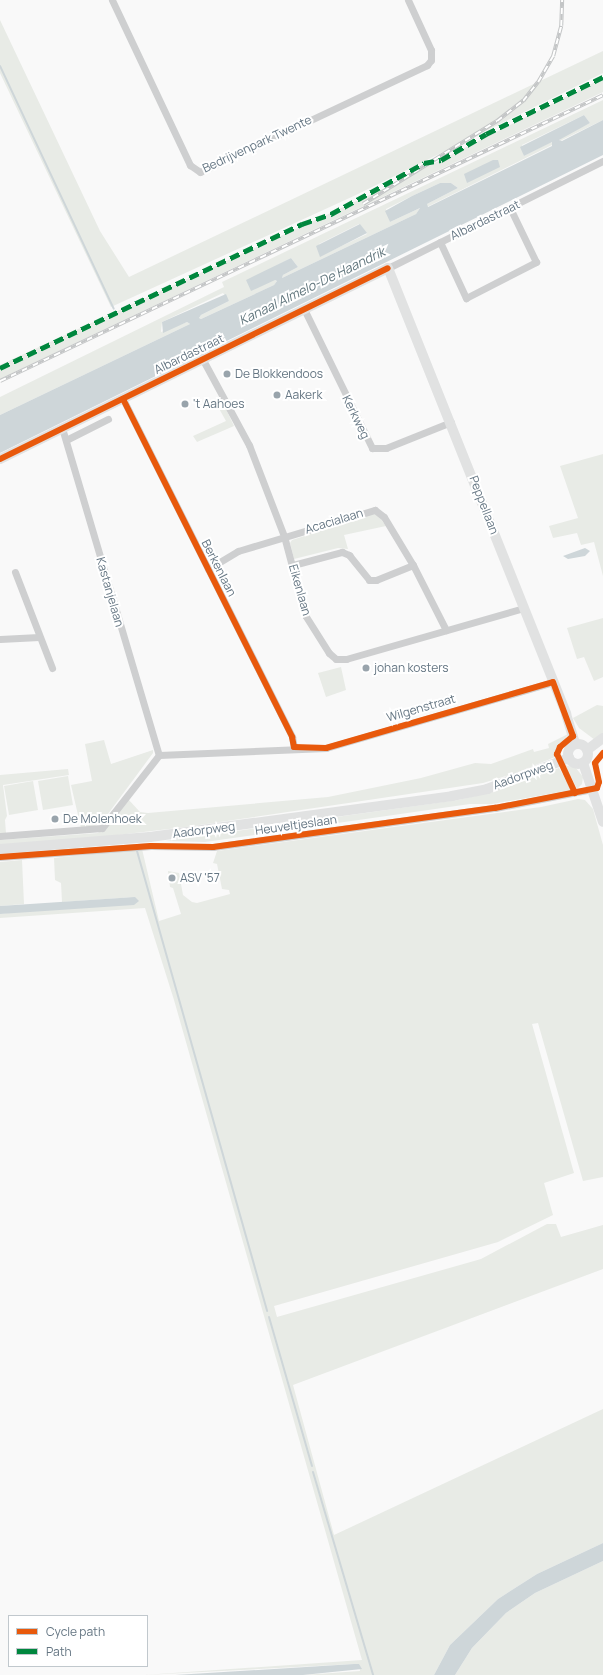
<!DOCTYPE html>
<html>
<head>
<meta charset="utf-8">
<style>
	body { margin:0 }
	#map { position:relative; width:603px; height:1675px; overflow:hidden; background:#f9f9f9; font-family:Manrope,sans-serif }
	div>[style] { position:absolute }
	.green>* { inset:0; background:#e8ebe6 }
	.water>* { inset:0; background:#ced6d9 }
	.stream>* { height:2px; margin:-1px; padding:0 1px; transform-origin:1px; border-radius:1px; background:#ced6d9 }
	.street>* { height:7px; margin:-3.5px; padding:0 3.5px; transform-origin:3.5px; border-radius:3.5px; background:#cecfd0 }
	.secondary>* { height:10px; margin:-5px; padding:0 5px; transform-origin:5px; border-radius:5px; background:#e1e2e2 }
	.secondary>.ring { margin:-5px; padding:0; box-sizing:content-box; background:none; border:10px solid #e1e2e2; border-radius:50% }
	.rail>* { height:3.5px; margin-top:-1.75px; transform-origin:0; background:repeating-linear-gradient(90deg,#fff 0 6px,#c3c5c6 0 12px); box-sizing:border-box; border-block:1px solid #c3c5c6 }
	.quiet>* { height:5px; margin-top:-2.5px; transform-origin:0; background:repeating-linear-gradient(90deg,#00873e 0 10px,transparent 0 15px) }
	.cycleway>* { height:6px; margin:-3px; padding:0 3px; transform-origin:3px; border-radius:3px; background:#e8590c }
	.dots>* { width:11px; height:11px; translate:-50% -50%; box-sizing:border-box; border:2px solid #fff; border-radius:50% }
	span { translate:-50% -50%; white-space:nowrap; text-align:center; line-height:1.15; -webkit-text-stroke:4px #fff; paint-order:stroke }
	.street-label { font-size:12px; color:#657683 }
	.poi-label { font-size:12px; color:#657683 }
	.left { translate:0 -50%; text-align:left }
	.water-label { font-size:13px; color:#60757c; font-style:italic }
	.legend { position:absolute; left:8px; top:1615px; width:140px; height:52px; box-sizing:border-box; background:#fff; border:1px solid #c1c8cd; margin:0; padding:5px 7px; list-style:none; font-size:12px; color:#657683 }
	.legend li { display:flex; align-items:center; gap:8px; height:20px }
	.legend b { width:20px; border:1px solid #c1c8cd }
</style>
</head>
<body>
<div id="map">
	<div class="green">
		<i style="clip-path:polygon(0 20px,100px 231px,129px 277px,603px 51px,603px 73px,356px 195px,111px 307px,0 73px)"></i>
		<i style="clip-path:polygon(603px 78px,603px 92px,0 379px,0 365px,387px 187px)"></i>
		<i style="clip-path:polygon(evenodd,603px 100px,603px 120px,560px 141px,559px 138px,590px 123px,584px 115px,522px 145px,524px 156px,551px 142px,554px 144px,427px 207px,427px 204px,458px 188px,451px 183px,440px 183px,412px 196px,386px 209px,390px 222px,420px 208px,416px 214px,282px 278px,283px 275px,298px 267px,291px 258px,246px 281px,275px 280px,277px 281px,274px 285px,201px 319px,199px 318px,201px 315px,229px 301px,223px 293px,162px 322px,161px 332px,187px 322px,190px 324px,0 415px,0 397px,224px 287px,222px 282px,603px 100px,359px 224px,367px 234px,320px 256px,319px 244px,359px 224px)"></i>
		<i style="clip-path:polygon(223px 403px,234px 426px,197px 442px,193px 436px,226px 421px,217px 405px)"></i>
		<i style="clip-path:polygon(603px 454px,603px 576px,594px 542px,581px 545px,577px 533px,553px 538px,549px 526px,578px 518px,560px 466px)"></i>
		<i style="clip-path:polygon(373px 514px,378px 515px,386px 526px,344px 535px,348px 549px,338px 548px,294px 559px,290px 543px,292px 540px)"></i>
		<i style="clip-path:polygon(603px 618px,603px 677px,594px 681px,584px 657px,577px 659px,567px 628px)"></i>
		<i style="clip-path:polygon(341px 667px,346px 690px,326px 697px,318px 673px)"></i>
		<i style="clip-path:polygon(597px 705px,603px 706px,603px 734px,595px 740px,579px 728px,573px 718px)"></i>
		<i style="clip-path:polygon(568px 734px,555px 757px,516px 773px,483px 783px,186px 827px,92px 838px,0 845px,0 840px,98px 833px,128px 799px,140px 812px,148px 813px,328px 797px,421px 778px,475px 763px,491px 764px,533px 749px,534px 752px,549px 748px,548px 744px)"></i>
		<i style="clip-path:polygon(104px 740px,111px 764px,153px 750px,153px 753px,105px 818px,95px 826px,81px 828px,71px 785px,92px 781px,85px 744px)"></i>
		<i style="clip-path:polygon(565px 765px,576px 768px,583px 777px,582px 784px,577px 789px)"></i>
		<i style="clip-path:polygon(559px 768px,572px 790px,492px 804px,470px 804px,205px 842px,165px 841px,458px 800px,493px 792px)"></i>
		<i style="clip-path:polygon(68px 769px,69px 775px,3px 785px,7px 816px,5px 820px,6px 833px,0 833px,0 775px)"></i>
		<i style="clip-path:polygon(68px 776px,73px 805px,43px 810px,38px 781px)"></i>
		<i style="clip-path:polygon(33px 781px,38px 810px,9px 815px,4px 786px)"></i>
		<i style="clip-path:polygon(578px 799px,585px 800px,593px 809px,603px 845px,603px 1177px,583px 1181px,538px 1023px,532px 1024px,574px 1173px,544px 1183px,553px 1215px,498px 1242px,274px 1306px,277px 1317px,481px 1259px,547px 1224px,556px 1224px,561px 1237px,603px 1225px,603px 1269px,293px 1385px,334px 1535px,603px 1409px,603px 1543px,537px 1574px,498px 1599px,450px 1645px,434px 1675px,303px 1675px,360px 1671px,359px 1664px,354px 1664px,144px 1675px,362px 1660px,174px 1000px,145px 908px,0 918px,0 914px,135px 897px,62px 902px,61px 883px,55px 880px,54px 858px,142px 849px,159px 921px,181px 914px,173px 888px,170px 887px,168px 871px,179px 873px,183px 895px,192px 902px,197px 903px,230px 894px,229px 890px,222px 889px,217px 864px,213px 863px,217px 851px,541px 807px)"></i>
		<i style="clip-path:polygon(22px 860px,24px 904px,0 906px,0 862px)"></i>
		<i style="clip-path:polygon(603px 1561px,603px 1675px,455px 1675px,472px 1648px,506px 1613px,535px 1593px)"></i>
	</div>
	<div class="water">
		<i style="clip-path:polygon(584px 115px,590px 123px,559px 140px,562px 141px,603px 120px,603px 155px,0 453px,0 415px,190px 324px,187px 322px,163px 333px,162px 322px,226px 294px,229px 301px,201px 315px,199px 318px,201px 319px,274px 285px,277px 281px,275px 280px,251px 291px,246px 280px,291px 258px,298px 267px,283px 275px,282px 278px,416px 214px,420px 208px,390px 222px,385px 211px,412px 196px,440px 183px,451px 183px,458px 188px,427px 204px,428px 207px,552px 146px,552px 142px,524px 156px,520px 147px)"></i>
		<i style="clip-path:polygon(493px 160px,498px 160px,500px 167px,467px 183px,464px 174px)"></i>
		<i style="clip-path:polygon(360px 224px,367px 233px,320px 257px,316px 246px)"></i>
		<i style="clip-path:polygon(585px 548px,590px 551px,585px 556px,568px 559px,563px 556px)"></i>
		<i style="clip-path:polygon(135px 897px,139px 901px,134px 905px,0 914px,0 906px)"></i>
		<i style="clip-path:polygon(603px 1543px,603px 1561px,535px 1593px,506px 1613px,472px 1648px,455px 1675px,434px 1675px,450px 1645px,498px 1599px,537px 1574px)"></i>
		<i style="clip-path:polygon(354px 1664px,359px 1664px,362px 1669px,303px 1675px,175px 1675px)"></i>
	</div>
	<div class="stream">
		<i style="left:0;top:66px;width:268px;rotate:64.9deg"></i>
		<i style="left:137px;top:851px;width:478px;rotate:74.2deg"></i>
		<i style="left:269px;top:1317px;width:155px;rotate:73.9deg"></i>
		<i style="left:313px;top:1472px;width:212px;rotate:73.5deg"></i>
	</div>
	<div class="street">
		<i style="left:112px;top:0;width:183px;rotate:64.7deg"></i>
		<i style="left:190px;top:165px;width:12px;rotate:35deg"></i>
		<i style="left:200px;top:172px;width:251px;rotate:-25.2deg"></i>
		<i style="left:427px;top:65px;width:6px;rotate:-51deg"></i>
		<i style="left:431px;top:60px;width:10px;rotate:-90deg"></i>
		<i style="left:431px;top:50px;width:55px;rotate:-114.7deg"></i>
		<i style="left:440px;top:242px;width:62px;rotate:65.1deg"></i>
		<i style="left:466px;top:298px;width:79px;rotate:-27.2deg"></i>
		<i style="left:536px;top:262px;width:60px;rotate:-115.7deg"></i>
		<i style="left:388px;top:268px;width:240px;rotate:-26.5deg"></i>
		<i style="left:304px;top:309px;width:155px;rotate:63.9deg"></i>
		<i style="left:372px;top:448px;width:14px"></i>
		<i style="left:386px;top:448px;width:70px;rotate:-21.8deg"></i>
		<i style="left:203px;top:360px;width:97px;rotate:61.6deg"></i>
		<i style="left:249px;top:445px;width:97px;rotate:69deg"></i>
		<i style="left:284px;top:536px;width:82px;rotate:75.1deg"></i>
		<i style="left:305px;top:615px;width:45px;rotate:57.7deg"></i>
		<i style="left:329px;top:653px;width:9px;rotate:41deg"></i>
		<i style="left:336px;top:659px;width:10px"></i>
		<i style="left:346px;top:659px;width:185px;rotate:-16deg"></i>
		<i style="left:123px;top:399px;width:378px;rotate:63.4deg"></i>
		<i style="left:292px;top:737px;width:10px;rotate:79deg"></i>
		<i style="left:62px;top:428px;width:341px;rotate:73.5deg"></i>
		<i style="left:66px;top:440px;width:47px;rotate:-26.6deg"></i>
		<i style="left:293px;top:565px;width:51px;rotate:-14.9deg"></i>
		<i style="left:342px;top:552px;width:8px;rotate:23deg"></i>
		<i style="left:349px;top:555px;width:32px;rotate:51deg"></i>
		<i style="left:369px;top:580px;width:7px"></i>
		<i style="left:376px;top:580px;width:40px;rotate:-22deg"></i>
		<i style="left:208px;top:569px;width:35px;rotate:-31deg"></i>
		<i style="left:238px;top:551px;width:143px;rotate:-16.7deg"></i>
		<i style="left:375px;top:510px;width:11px;rotate:38deg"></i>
		<i style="left:384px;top:517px;width:56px;rotate:58.9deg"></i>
		<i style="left:413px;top:565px;width:73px;rotate:63.1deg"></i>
		<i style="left:15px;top:572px;width:103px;rotate:68.9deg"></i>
		<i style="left:0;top:639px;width:39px;rotate:-3deg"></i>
		<i style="left:159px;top:755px;width:167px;rotate:-2.4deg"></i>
		<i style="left:326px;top:748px;width:236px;rotate:-16.2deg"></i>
		<i style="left:0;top:836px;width:102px;rotate:-4.5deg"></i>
		<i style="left:102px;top:828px;width:93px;rotate:-52deg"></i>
		<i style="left:0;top:857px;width:151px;rotate:-4.2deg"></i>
		<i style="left:151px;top:846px;width:62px;rotate:0.9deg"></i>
		<i style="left:213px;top:847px;width:285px;rotate:-7.9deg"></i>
		<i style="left:495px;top:808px;width:100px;rotate:-11deg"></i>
	</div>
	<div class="secondary">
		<i style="left:0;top:459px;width:432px;rotate:-26.2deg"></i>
		<i style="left:388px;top:268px;width:480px;rotate:68.2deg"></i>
		<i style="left:566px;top:714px;width:31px;rotate:73deg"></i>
		<i class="ring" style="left:568px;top:744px;width:10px;height:10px"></i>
		<i style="left:587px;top:750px;width:20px;rotate:-37deg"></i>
		<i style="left:583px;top:763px;width:62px;rotate:71.3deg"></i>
		<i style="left:0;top:849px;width:150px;rotate:-4.6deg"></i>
		<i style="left:150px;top:837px;width:305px;rotate:-7.7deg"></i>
		<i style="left:452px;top:796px;width:36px;rotate:-11deg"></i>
		<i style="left:487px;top:789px;width:88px;rotate:-20.7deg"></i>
	</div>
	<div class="rail">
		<i style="left:363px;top:204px;width:158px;rotate:-31.8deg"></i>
		<i style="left:497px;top:121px;width:33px;rotate:-38deg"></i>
		<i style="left:523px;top:101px;width:24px;rotate:-52deg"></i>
		<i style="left:538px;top:82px;width:30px;rotate:-60deg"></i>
		<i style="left:553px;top:56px;width:31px;rotate:-75deg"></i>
		<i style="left:561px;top:26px;width:26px;rotate:-88deg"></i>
		<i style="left:0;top:381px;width:667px;rotate:-25.37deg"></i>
	</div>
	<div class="quiet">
		<i style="left:0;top:368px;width:335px;rotate:-25.5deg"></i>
		<i style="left:302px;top:224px;width:31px;rotate:-19deg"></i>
		<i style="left:331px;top:214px;width:106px;rotate:-28.7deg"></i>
		<i style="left:424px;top:163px;width:17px;rotate:-10deg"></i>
		<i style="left:441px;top:160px;width:52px;rotate:-30deg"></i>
		<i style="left:486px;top:134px;width:130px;rotate:-26deg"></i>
	</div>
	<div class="cycleway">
		<i style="left:123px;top:399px;width:378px;rotate:63.4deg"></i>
		<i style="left:292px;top:737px;width:10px;rotate:79deg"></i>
		<i style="left:294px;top:747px;width:32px;rotate:2deg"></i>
		<i style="left:326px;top:748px;width:236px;rotate:-16.2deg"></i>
		<i style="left:553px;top:682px;width:58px;rotate:69.7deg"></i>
		<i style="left:573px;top:736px;width:17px;rotate:140deg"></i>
		<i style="left:560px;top:747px;width:8px;rotate:113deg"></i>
		<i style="left:557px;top:754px;width:43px;rotate:65.2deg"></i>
		<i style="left:0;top:459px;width:432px;rotate:-26.2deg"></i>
		<i style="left:0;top:857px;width:151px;rotate:-4.2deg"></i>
		<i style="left:151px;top:846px;width:62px;rotate:0.9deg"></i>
		<i style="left:213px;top:847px;width:285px;rotate:-7.9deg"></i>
		<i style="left:495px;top:808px;width:104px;rotate:-11.1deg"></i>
		<i style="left:597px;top:788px;width:6px;rotate:-72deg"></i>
		<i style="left:599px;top:782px;width:19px;rotate:-102deg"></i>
		<i style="left:595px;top:763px;width:13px;rotate:-51deg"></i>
	</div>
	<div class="dots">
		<i style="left:227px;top:374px;background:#99a4ac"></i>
		<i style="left:277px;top:395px;background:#99a4ac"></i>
		<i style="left:185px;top:404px;background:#99a4ac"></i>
		<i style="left:366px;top:668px;background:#99a4ac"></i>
		<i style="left:55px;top:819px;background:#99a4ac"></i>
		<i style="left:172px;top:878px;background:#99a4ac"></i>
	</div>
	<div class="street-label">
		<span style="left:257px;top:144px;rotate:-25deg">Bedrijvenpark Twente</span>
		<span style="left:485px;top:220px;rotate:-26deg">Albardastraat</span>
		<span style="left:189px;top:354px;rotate:-26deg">Albardastraat</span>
		<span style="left:356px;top:417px;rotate:64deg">Kerkweg</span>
		<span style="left:484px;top:505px;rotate:69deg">Peppellaan</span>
		<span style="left:334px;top:521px;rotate:-17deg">Acacialaan</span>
		<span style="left:219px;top:568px;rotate:63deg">Berkenlaan</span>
		<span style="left:300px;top:590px;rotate:74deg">Eikenlaan</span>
		<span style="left:110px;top:592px;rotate:74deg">Kastanjelaan</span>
		<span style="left:421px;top:708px;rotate:-16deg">Wilgenstraat</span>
		<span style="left:523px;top:775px;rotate:-20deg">Aadorpweg</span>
		<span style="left:296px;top:825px;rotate:-8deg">Heuveltjeslaan</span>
		<span style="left:204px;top:830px;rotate:-7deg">Aadorpweg</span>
	</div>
	<div class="poi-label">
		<span class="left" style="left:235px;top:374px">De Blokkendoos</span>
		<span class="left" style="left:285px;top:395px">Aakerk</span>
		<span class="left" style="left:193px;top:404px">'t Aahoes</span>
		<span class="left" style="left:374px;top:668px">johan kosters</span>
		<span class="left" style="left:63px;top:819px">De Molenhoek</span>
		<span class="left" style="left:180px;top:878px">ASV '57</span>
	</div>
	<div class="water-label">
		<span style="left:312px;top:286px;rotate:-26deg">Kanaal Almelo-De Haandrik</span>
	</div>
	<ul class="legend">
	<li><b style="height:5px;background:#e8590c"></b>Cycle path</li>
	<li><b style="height:5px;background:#00873e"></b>Path</li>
	</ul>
</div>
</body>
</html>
